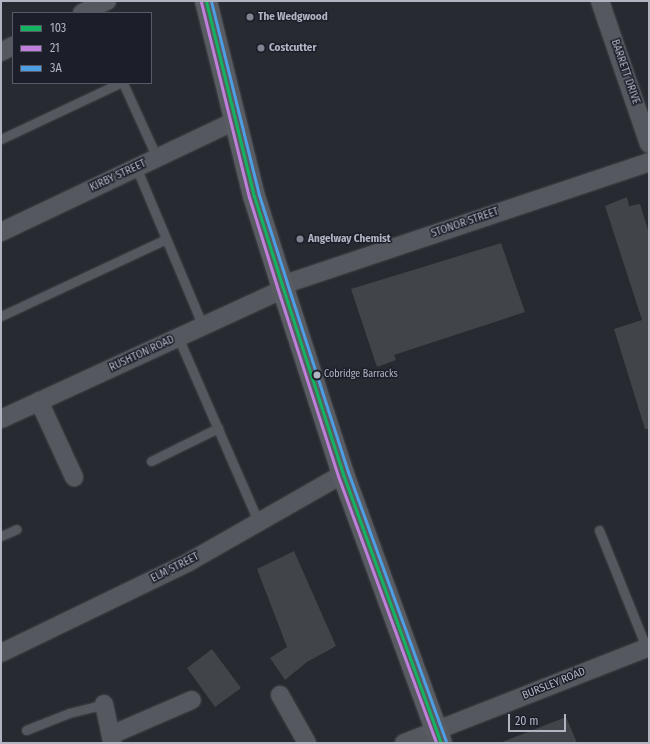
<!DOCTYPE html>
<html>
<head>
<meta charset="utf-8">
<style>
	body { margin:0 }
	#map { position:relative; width:650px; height:744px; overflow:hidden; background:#272a31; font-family:"Fira Sans Condensed",sans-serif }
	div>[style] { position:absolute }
	.building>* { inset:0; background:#414449 }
	.roads { filter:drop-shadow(0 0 1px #43454a) drop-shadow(0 0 1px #43454a) }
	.lane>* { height:9px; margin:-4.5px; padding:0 4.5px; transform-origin:4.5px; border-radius:4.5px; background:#56585f }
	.street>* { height:18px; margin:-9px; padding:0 9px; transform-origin:9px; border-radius:9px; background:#56585f }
	.primary>* { height:22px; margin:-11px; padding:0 11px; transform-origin:11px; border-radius:11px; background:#585b61 }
	.bus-1>* { height:3px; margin:-1.5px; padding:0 1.5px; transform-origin:1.5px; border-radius:1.5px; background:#13b361 }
	.bus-2>* { height:3px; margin:-1.5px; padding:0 1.5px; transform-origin:1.5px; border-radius:1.5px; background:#c07fdc }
	.bus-3>* { height:3px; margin:-1.5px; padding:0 1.5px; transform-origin:1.5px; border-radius:1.5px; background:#4d9ee5 }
	.dots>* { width:11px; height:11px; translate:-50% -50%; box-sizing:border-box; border:2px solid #1c1f2a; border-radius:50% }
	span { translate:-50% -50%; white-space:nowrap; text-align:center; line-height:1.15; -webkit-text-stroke:3px #1c1f2a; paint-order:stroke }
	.bus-label { font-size:10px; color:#b1b5c2 }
	.left { translate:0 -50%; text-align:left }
	.poi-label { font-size:11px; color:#b1b5c2; font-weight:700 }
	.street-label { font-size:11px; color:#b1b5c2 }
	.frame { position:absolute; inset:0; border:2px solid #b1b5c2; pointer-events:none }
	.legend { position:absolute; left:12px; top:12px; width:140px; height:72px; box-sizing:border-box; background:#1c1f2a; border:1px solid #585b67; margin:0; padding:5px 7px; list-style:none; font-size:12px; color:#b1b5c2 }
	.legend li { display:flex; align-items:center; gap:8px; height:20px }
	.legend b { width:20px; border:1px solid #585b67 }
	.scale { position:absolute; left:508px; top:714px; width:58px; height:18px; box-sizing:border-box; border:2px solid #b1b5c2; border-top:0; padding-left:5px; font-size:12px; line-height:14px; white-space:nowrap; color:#b1b5c2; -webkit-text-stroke:3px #1c1f2a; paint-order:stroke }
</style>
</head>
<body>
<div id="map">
	<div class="building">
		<i style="clip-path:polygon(627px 197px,629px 206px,640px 204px,649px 233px,649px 429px,645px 429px,614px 329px,642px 320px,605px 206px)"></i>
		<i style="clip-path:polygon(501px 243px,525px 312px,394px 355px,396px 360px,377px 367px,351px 289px)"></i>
		<i style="clip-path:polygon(294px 551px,336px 646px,307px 662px,285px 680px,270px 658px,287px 647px,257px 569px)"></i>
		<i style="clip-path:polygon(212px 649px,241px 688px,215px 707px,187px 668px)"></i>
		<i style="clip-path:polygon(566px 717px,577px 743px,502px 743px,502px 742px)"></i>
	</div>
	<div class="roads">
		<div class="lane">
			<i style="left:123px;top:83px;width:82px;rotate:65.6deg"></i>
			<i style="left:1px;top:139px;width:132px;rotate:-25.2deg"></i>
			<i style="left:136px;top:167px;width:173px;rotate:67.2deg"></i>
			<i style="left:1px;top:316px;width:182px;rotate:-25deg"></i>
			<i style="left:178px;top:337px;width:203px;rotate:66.5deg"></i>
			<i style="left:151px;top:461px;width:75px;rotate:-26.2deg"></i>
			<i style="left:599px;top:530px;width:126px;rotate:68.1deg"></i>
			<i style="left:1px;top:536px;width:17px;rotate:-24deg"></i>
			<i style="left:26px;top:730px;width:46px;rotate:-21.6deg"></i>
			<i style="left:69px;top:713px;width:36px;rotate:-14deg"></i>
		</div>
		<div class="street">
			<i style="left:600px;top:1px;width:151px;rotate:71.1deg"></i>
			<i style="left:82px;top:13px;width:28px;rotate:-26deg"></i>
			<i style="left:1px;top:52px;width:13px;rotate:-27deg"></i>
			<i style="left:1px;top:232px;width:259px;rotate:-25.4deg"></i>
			<i style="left:282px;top:285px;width:387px;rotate:-18.5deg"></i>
			<i style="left:39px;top:401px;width:84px;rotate:65.3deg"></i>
			<i style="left:1px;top:419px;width:311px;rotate:-24.7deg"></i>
			<i style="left:1px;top:653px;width:207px;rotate:-25.8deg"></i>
			<i style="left:187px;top:563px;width:180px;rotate:-29.7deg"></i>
			<i style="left:280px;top:695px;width:55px;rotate:60.6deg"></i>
			<i style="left:104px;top:704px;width:40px;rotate:78deg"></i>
			<i style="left:111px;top:735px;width:88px;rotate:-23.4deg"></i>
			<i style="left:404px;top:743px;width:263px;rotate:-21.4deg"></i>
		</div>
		<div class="primary">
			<i style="left:206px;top:1px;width:201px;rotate:76.2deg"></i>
			<i style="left:254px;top:196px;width:93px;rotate:72.5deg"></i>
			<i style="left:282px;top:285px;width:199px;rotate:72.1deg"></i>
			<i style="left:343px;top:474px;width:286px;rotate:70deg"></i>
		</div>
	</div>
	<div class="bus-1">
		<i style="left:206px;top:1px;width:201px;rotate:76.2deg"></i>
		<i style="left:254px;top:196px;width:93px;rotate:72.5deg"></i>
		<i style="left:282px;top:285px;width:199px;rotate:72.1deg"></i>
		<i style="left:343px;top:474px;width:286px;rotate:70deg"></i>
	</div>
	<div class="bus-2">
		<i style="left:201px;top:2px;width:201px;rotate:76.2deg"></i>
		<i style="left:249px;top:197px;width:94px;rotate:72.7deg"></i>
		<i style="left:277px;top:287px;width:199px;rotate:72.1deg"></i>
		<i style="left:338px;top:476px;width:284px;rotate:69.8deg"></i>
	</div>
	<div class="bus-3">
		<i style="left:211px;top:1px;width:200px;rotate:76.1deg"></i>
		<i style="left:259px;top:195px;width:92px;rotate:72.3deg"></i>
		<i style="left:287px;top:283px;width:199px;rotate:72.1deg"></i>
		<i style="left:348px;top:472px;width:286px;rotate:70deg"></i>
	</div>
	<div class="dots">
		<i style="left:250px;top:17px;background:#81848f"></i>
		<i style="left:261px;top:48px;background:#81848f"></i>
		<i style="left:300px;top:239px;background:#81848f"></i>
		<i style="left:317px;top:375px;background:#b1b5c2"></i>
	</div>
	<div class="bus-label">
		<span class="left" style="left:324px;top:375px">Cobridge Barracks</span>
	</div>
	<div class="poi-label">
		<span class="left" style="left:258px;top:17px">The Wedgwood</span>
		<span class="left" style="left:269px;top:48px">Costcutter</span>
		<span class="left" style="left:308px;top:239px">Angelway Chemist</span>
	</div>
	<div class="street-label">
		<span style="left:625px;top:72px;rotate:71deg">BARRETT DRIVE</span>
		<span style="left:118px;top:176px;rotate:-25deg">KIRBY STREET</span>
		<span style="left:465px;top:223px;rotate:-19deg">STONOR STREET</span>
		<span style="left:142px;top:354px;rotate:-25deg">RUSHTON ROAD</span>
		<span style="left:175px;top:568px;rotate:-27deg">ELM STREET</span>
		<span style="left:554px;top:684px;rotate:-22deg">BURSLEY ROAD</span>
	</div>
	<div class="frame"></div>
	<ul class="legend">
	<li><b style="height:5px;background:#13b361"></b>103</li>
	<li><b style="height:5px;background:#c07fdc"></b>21</li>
	<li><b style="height:5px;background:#4d9ee5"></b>3A</li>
	</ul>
	<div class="scale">20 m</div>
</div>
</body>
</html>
